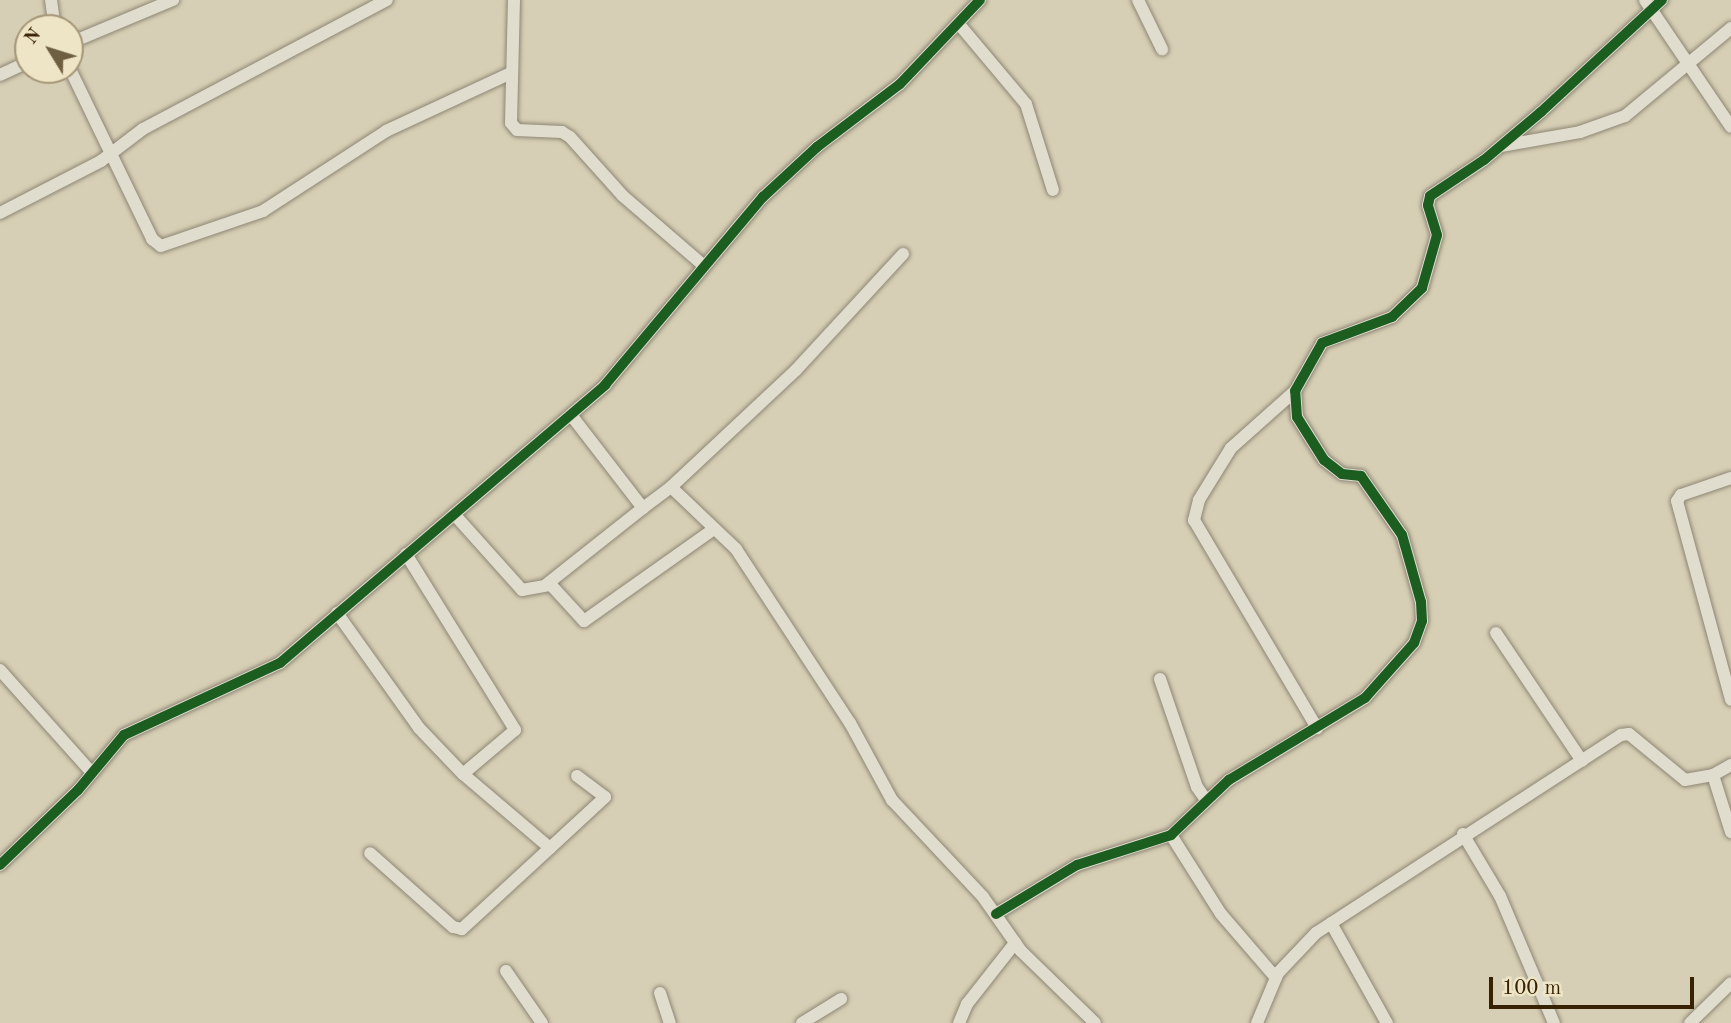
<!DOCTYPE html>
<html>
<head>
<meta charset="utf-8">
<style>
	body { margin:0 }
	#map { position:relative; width:1731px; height:1023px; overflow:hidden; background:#d7cfb5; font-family:"Old Standard TT",serif }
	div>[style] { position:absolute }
	.roads { filter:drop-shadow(0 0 2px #8d8674) drop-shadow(0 0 2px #8d8674) }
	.minor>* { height:12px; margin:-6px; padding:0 6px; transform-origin:6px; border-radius:6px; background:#e0dcce }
	.cycleway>* { height:10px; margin:-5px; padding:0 5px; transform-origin:5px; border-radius:5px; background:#1b5e20 }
	span { translate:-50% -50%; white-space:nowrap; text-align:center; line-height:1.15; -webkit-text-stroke:6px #eee4c6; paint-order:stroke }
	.north { position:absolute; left:14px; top:14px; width:70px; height:70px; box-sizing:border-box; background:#eee4c6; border:2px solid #a59678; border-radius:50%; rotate:308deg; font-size:19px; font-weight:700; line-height:28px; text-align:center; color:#372203 }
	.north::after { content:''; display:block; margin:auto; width:24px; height:32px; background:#6f5f41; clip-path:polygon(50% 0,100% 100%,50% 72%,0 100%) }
	.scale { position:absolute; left:1489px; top:977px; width:205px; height:32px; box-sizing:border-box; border:4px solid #372203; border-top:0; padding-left:9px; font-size:21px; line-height:24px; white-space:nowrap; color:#372203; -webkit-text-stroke:5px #eee4c6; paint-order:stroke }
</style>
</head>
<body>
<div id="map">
	<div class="roads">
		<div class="minor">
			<i style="left:51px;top:0;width:28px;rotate:82deg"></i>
			<i style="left:514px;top:0;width:123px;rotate:91.4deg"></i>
			<i style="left:511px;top:123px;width:9px;rotate:49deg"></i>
			<i style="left:517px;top:130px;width:45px;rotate:2.5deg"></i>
			<i style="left:562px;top:132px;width:9px;rotate:32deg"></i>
			<i style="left:570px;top:137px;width:79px;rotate:48.1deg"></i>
			<i style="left:623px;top:196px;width:106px;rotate:40.8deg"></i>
			<i style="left:1138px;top:0;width:55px;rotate:63.9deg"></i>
			<i style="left:1645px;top:0;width:153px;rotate:55.9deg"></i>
			<i style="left:958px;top:23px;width:106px;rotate:50deg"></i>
			<i style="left:1026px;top:104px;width:90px;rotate:72.6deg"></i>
			<i style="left:70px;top:43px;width:112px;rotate:-22.7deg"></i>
			<i style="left:70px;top:69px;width:189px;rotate:64.2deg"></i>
			<i style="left:152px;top:239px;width:11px;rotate:38deg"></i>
			<i style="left:161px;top:246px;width:108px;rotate:-18.9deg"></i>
			<i style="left:263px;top:211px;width:147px;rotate:-33deg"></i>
			<i style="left:386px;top:131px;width:136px;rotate:-24.9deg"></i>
			<i style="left:0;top:75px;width:31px;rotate:-25deg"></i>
			<i style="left:1501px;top:146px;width:80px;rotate:-10deg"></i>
			<i style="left:1580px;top:132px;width:48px;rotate:-19.6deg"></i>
			<i style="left:1625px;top:116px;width:138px;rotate:-39.7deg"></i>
			<i style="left:0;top:213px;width:114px;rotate:-27.2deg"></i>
			<i style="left:101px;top:161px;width:53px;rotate:-37.3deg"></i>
			<i style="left:143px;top:129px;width:276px;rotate:-27.9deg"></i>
			<i style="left:1295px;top:391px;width:86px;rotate:138.3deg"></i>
			<i style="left:1231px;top:448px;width:61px;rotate:121.6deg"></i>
			<i style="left:1199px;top:500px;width:21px;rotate:104deg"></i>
			<i style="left:1194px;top:520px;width:242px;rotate:59.4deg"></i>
			<i style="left:571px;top:415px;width:118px;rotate:52.3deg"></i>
			<i style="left:643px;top:508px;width:35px;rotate:-37deg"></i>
			<i style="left:671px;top:487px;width:90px;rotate:43.6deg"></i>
			<i style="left:736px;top:549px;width:208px;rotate:56.8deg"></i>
			<i style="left:850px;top:723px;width:88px;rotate:61.4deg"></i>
			<i style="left:892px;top:800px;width:133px;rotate:46.8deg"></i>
			<i style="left:983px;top:897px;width:66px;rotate:54.9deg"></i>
			<i style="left:1021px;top:951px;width:103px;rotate:44.2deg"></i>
			<i style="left:1731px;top:478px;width:53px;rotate:161.2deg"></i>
			<i style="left:1681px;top:495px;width:7px;rotate:124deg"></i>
			<i style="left:1677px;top:501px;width:206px;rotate:74.8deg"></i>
			<i style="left:671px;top:487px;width:171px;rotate:-43.1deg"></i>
			<i style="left:796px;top:370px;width:158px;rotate:-47.3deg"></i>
			<i style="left:454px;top:514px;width:102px;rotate:48.2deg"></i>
			<i style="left:522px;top:590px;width:29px;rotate:-10deg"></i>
			<i style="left:551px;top:585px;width:49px;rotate:47.5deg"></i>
			<i style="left:584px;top:621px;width:159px;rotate:-35.3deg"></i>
			<i style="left:406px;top:554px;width:207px;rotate:58.2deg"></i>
			<i style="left:515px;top:730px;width:68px;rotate:139.8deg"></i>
			<i style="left:547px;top:584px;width:122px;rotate:-38.4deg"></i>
			<i style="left:337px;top:613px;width:141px;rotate:54.5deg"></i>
			<i style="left:419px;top:728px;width:64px;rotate:46.3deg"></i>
			<i style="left:463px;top:774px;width:114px;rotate:40.4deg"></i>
			<i style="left:550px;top:848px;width:120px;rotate:137.4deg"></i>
			<i style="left:462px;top:929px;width:9px;rotate:-167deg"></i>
			<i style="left:453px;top:927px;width:111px;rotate:-138.3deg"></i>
			<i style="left:1496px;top:633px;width:154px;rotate:56.1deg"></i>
			<i style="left:0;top:670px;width:138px;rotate:48.2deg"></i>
			<i style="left:1160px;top:679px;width:114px;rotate:71.1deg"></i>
			<i style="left:1197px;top:787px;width:16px;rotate:55deg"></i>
			<i style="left:1713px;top:775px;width:60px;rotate:72.5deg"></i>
			<i style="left:1463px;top:834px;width:72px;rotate:59.2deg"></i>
			<i style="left:1500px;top:896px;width:138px;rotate:67deg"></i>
			<i style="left:1171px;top:835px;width:93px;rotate:57.7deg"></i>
			<i style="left:1221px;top:914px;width:84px;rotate:49.3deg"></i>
			<i style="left:550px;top:848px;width:75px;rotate:-42.8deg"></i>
			<i style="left:605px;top:797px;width:35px;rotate:-143deg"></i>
			<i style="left:0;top:865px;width:108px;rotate:-43.9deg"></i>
			<i style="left:78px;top:790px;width:72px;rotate:-50.1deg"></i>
			<i style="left:124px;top:735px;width:172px;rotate:-24.8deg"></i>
			<i style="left:280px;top:663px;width:428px;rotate:-40.5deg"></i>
			<i style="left:605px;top:385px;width:246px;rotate:-50deg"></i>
			<i style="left:763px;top:197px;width:74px;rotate:-42.8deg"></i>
			<i style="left:817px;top:147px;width:104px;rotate:-37.2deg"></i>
			<i style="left:900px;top:84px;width:116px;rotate:-46.4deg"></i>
			<i style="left:996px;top:914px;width:95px;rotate:-31.2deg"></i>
			<i style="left:1077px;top:865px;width:99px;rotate:-17.7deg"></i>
			<i style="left:1171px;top:835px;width:80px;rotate:-43.5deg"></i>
			<i style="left:1229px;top:780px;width:159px;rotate:-31.1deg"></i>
			<i style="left:1365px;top:698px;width:74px;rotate:-48.3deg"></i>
			<i style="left:1414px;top:643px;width:23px;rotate:-70deg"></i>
			<i style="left:1422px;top:621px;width:19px;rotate:-93deg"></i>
			<i style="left:1421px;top:602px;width:70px;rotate:-105.8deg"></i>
			<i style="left:1402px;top:535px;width:72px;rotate:-124.8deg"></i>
			<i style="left:1361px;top:476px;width:19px;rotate:-174deg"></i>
			<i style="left:1342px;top:474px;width:23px;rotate:-142deg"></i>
			<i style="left:1324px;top:460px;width:51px;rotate:-122.1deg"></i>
			<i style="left:1297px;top:417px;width:26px;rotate:-94deg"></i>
			<i style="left:1295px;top:391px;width:55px;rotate:-60.6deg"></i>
			<i style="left:1322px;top:343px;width:75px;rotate:-20.4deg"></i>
			<i style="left:1392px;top:317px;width:42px;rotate:-44deg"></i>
			<i style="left:1422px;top:288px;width:55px;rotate:-74.2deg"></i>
			<i style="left:1437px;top:235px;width:31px;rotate:-107deg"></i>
			<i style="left:1428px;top:205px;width:9px;rotate:-77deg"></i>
			<i style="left:1430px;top:196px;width:65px;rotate:-33.7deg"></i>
			<i style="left:1484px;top:160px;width:75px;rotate:-40.1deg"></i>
			<i style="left:1541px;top:112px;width:165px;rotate:-42.8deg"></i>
			<i style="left:1331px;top:923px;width:115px;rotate:60.8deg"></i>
			<i style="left:506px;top:971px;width:63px;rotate:55.3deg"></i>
			<i style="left:660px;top:993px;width:32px;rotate:72deg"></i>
			<i style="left:802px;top:1023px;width:46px;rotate:-31.6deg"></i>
			<i style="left:959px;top:1023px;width:21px;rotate:-67deg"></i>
			<i style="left:967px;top:1004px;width:78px;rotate:-51.8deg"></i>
			<i style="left:1257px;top:1023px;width:54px;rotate:-67.2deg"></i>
			<i style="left:1278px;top:973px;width:55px;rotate:-46.5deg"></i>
			<i style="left:1316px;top:933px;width:364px;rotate:-33deg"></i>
			<i style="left:1621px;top:735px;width:8px;rotate:-7deg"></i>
			<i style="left:1629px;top:734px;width:72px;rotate:39.4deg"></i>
			<i style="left:1685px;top:780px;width:28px;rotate:-10deg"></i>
			<i style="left:1713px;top:775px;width:21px;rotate:-29deg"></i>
			<i style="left:1690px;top:1023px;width:57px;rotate:-44.3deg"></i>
		</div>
	</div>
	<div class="cycleway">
		<i style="left:0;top:865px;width:108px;rotate:-43.9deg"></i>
		<i style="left:78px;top:790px;width:72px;rotate:-50.1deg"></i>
		<i style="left:124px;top:735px;width:172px;rotate:-24.8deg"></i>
		<i style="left:280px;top:663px;width:428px;rotate:-40.5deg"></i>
		<i style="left:605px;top:385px;width:246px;rotate:-50deg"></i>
		<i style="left:763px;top:197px;width:74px;rotate:-42.8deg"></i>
		<i style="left:817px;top:147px;width:104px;rotate:-37.2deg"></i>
		<i style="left:900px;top:84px;width:116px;rotate:-46.4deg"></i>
		<i style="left:996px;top:914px;width:95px;rotate:-31.2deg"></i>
		<i style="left:1077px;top:865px;width:99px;rotate:-17.7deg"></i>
		<i style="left:1171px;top:835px;width:80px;rotate:-43.5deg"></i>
		<i style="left:1229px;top:780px;width:159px;rotate:-31.1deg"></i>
		<i style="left:1365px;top:698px;width:74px;rotate:-48.3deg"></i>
		<i style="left:1414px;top:643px;width:23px;rotate:-70deg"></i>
		<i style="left:1422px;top:621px;width:19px;rotate:-93deg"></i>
		<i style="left:1421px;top:602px;width:70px;rotate:-105.8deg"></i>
		<i style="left:1402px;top:535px;width:72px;rotate:-124.8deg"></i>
		<i style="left:1361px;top:476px;width:19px;rotate:-174deg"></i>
		<i style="left:1342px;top:474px;width:23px;rotate:-142deg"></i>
		<i style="left:1324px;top:460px;width:51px;rotate:-122.1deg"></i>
		<i style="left:1297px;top:417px;width:26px;rotate:-94deg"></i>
		<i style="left:1295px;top:391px;width:55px;rotate:-60.6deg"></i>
		<i style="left:1322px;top:343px;width:75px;rotate:-20.4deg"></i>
		<i style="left:1392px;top:317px;width:42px;rotate:-44deg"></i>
		<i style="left:1422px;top:288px;width:55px;rotate:-74.2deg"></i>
		<i style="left:1437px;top:235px;width:31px;rotate:-107deg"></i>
		<i style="left:1428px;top:205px;width:9px;rotate:-77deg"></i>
		<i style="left:1430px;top:196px;width:65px;rotate:-33.7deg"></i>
		<i style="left:1484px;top:160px;width:75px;rotate:-40.1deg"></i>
		<i style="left:1541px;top:112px;width:165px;rotate:-42.8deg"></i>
	</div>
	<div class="north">N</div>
	<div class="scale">100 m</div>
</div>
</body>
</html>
